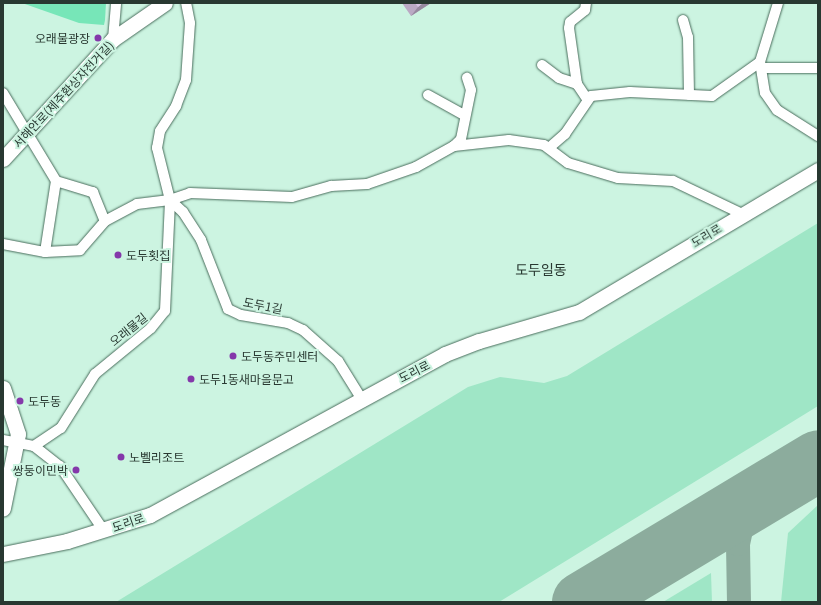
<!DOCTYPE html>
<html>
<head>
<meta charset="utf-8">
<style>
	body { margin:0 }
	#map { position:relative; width:821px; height:605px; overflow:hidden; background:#ccf4e1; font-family:Georgia,"Noto Sans KR",serif }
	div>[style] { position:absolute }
	.green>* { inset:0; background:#9fe6c6 }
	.water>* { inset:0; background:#77e6b8 }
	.taxiway>* { height:24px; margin:-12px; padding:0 12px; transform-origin:12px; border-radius:12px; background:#8cac9d }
	.runway>* { height:61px; margin:-30.5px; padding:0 30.5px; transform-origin:30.5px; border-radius:30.5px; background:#8cac9d }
	.roads { filter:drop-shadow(0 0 1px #496d5c) drop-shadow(0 0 1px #496d5c) }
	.street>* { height:10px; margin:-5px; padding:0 5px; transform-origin:5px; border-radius:5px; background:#fff }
	.secondary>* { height:15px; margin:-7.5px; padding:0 7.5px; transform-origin:7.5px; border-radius:7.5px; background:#fff }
	.wall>* { inset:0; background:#baa9c4 }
	.shaded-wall>* { inset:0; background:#9789a0 }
	.building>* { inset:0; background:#d8c4e4 }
	.dots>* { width:11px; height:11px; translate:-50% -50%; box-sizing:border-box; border:2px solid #ccf4e1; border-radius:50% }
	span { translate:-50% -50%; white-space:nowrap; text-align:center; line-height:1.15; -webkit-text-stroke:4px #ccf4e1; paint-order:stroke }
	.poi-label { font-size:12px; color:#283831 }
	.right { translate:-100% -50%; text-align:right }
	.left { translate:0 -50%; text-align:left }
	.street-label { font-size:12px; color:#283831 }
	.quarter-label { font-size:14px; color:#283831 }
	.frame { position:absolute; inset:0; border:4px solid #283831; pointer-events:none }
</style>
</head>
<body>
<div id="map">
	<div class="green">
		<i style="clip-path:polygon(818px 223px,818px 406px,499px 602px,116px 602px,468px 387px,500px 377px,544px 383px,567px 376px)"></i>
		<i style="clip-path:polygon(818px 505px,818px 602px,781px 602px,788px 533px)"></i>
		<i style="clip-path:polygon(711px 573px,712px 602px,663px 602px)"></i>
	</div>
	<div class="water">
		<i style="clip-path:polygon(22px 3px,106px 3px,105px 20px,104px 25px,79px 23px)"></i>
	</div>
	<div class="taxiway">
		<i style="left:739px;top:602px;width:58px;rotate:-91deg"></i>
		<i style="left:738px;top:544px;width:19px;rotate:-78deg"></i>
		<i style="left:742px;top:525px;width:28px;rotate:-55deg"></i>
		<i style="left:758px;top:502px;width:35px;rotate:-37deg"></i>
	</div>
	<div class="runway">
		<i style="left:582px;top:602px;width:275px;rotate:-31deg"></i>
	</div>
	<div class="roads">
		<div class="street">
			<i style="left:586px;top:3px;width:7px;rotate:98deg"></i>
			<i style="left:585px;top:10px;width:19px;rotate:141deg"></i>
			<i style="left:570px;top:22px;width:6px;rotate:99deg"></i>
			<i style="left:569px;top:28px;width:57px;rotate:81.9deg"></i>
			<i style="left:577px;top:84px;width:18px;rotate:56deg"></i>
			<i style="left:778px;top:3px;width:62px;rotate:107deg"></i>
			<i style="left:760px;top:62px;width:31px;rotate:81deg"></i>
			<i style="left:765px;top:93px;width:21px;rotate:55deg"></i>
			<i style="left:777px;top:110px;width:49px;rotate:32.4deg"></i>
			<i style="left:683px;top:20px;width:18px;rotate:74deg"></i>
			<i style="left:688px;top:37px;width:58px;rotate:89deg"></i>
			<i style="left:113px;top:39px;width:36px;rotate:-85deg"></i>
			<i style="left:542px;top:65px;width:21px;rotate:37deg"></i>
			<i style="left:559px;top:78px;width:19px;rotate:18deg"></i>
			<i style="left:761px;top:68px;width:57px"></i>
			<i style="left:3px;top:93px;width:103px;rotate:58.9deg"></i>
			<i style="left:56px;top:181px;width:39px;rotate:17deg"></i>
			<i style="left:93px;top:192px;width:31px;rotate:68deg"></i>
			<i style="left:428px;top:95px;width:41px;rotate:29.1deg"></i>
			<i style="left:454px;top:146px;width:10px;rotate:-45deg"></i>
			<i style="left:461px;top:139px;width:50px;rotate:-78.5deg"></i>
			<i style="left:471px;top:90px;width:13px;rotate:-108deg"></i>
			<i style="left:550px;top:147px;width:20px;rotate:-41deg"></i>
			<i style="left:565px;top:134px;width:46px;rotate:-55.6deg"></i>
			<i style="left:591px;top:96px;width:39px;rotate:-6deg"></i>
			<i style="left:630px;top:92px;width:82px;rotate:2.8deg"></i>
			<i style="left:712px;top:96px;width:59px;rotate:-35.3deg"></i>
			<i style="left:170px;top:200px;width:18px;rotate:43deg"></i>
			<i style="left:183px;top:212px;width:33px;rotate:57deg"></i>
			<i style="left:201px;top:240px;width:74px;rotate:68.6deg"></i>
			<i style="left:228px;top:309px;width:14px;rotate:25deg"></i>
			<i style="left:241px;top:315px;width:48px;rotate:9.7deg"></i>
			<i style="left:288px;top:323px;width:17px;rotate:25deg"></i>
			<i style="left:303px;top:330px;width:47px;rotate:41.5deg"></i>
			<i style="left:338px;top:361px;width:44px;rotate:58.1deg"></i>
			<i style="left:3px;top:244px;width:43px;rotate:10.8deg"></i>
			<i style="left:45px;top:252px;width:35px;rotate:-3deg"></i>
			<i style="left:80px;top:250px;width:38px;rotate:-49deg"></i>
			<i style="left:105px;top:221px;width:36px;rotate:-28deg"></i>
			<i style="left:137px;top:204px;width:33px;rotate:-7deg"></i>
			<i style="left:170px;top:200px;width:21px;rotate:-19deg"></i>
			<i style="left:190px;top:193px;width:102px;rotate:2.2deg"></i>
			<i style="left:292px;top:197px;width:41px;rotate:-15.8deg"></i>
			<i style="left:331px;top:186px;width:36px;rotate:-3deg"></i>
			<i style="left:367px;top:184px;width:52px;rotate:-19.1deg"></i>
			<i style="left:416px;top:167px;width:43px;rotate:-28.9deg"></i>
			<i style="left:454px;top:146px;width:55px;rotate:-6.2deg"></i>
			<i style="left:509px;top:140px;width:35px;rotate:8deg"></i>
			<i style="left:544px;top:145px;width:30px;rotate:37deg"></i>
			<i style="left:568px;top:163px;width:52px;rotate:16.7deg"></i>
			<i style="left:618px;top:178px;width:55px;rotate:3.1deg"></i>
			<i style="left:673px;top:181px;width:74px;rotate:25.5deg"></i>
			<i style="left:45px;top:252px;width:72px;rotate:-81.2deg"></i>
			<i style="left:3px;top:440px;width:32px;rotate:11deg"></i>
			<i style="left:34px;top:446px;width:33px;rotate:38deg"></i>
			<i style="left:60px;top:466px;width:78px;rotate:55.9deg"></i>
			<i style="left:34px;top:446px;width:32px;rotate:-34deg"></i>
			<i style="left:61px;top:428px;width:64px;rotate:-57.8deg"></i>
			<i style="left:95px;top:374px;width:72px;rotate:-39.4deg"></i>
			<i style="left:151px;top:328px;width:22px;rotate:-51deg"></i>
			<i style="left:165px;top:311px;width:111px;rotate:-87.4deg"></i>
			<i style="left:170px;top:200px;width:54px;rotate:-104deg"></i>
			<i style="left:157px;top:148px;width:17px;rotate:-80deg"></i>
			<i style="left:160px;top:131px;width:30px;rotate:-57deg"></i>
			<i style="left:176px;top:106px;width:28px;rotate:-69deg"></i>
			<i style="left:186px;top:80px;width:57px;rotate:-86deg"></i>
			<i style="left:190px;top:23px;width:20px;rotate:-101deg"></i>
		</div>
		<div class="secondary">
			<i style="left:3px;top:159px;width:163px;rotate:-47.5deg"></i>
			<i style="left:113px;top:39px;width:63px;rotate:-34.7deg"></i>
			<i style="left:3px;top:388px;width:48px;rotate:71.9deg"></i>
			<i style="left:18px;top:434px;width:76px;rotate:101.5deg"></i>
			<i style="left:3px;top:554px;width:65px;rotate:-11.5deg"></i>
			<i style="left:67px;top:541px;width:87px;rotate:-17.4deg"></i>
			<i style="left:150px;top:515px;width:336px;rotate:-28.6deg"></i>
			<i style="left:445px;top:354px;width:36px;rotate:-21deg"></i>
			<i style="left:479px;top:341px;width:104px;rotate:-16.2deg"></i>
			<i style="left:579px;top:312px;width:278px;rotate:-30.7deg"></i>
		</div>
	</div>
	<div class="wall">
		<i style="clip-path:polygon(402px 3px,431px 3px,411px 16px)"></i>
	</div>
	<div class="shaded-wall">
		<i style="clip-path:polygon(423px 3px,431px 3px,411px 16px,418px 7px)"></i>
	</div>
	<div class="building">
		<i style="clip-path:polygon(415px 3px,423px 3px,418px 7px)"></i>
	</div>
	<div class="dots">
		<i style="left:98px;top:38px;background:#8438aa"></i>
		<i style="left:118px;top:255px;background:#8438aa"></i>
		<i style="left:233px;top:356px;background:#8438aa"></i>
		<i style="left:191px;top:379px;background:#8438aa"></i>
		<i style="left:20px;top:401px;background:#8438aa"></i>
		<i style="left:121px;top:457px;background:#8438aa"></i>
		<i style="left:76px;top:470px;background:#8438aa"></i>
	</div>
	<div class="poi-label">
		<span class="right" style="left:90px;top:38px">오래물광장</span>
		<span class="left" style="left:126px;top:255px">도두횟집</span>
		<span class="left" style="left:241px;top:356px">도두동주민센터</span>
		<span class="left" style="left:199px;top:379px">도두1동새마을문고</span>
		<span class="left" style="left:28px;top:401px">도두동</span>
		<span class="left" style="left:129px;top:457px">노벨리조트</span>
		<span class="right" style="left:68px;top:470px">쌍둥이민박</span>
	</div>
	<div class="street-label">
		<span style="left:63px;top:94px;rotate:-47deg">서해안로(제주환상자전거길)</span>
		<span style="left:706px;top:235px;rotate:-31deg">도리로</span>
		<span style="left:263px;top:305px;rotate:11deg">도두1길</span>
		<span style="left:128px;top:329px;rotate:-39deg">오래물길</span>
		<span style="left:414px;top:371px;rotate:-27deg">도리로</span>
		<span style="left:128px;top:522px;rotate:-19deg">도리로</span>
	</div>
	<div class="quarter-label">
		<span style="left:541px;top:269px">도두일동</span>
	</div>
	<div class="frame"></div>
</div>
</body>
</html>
